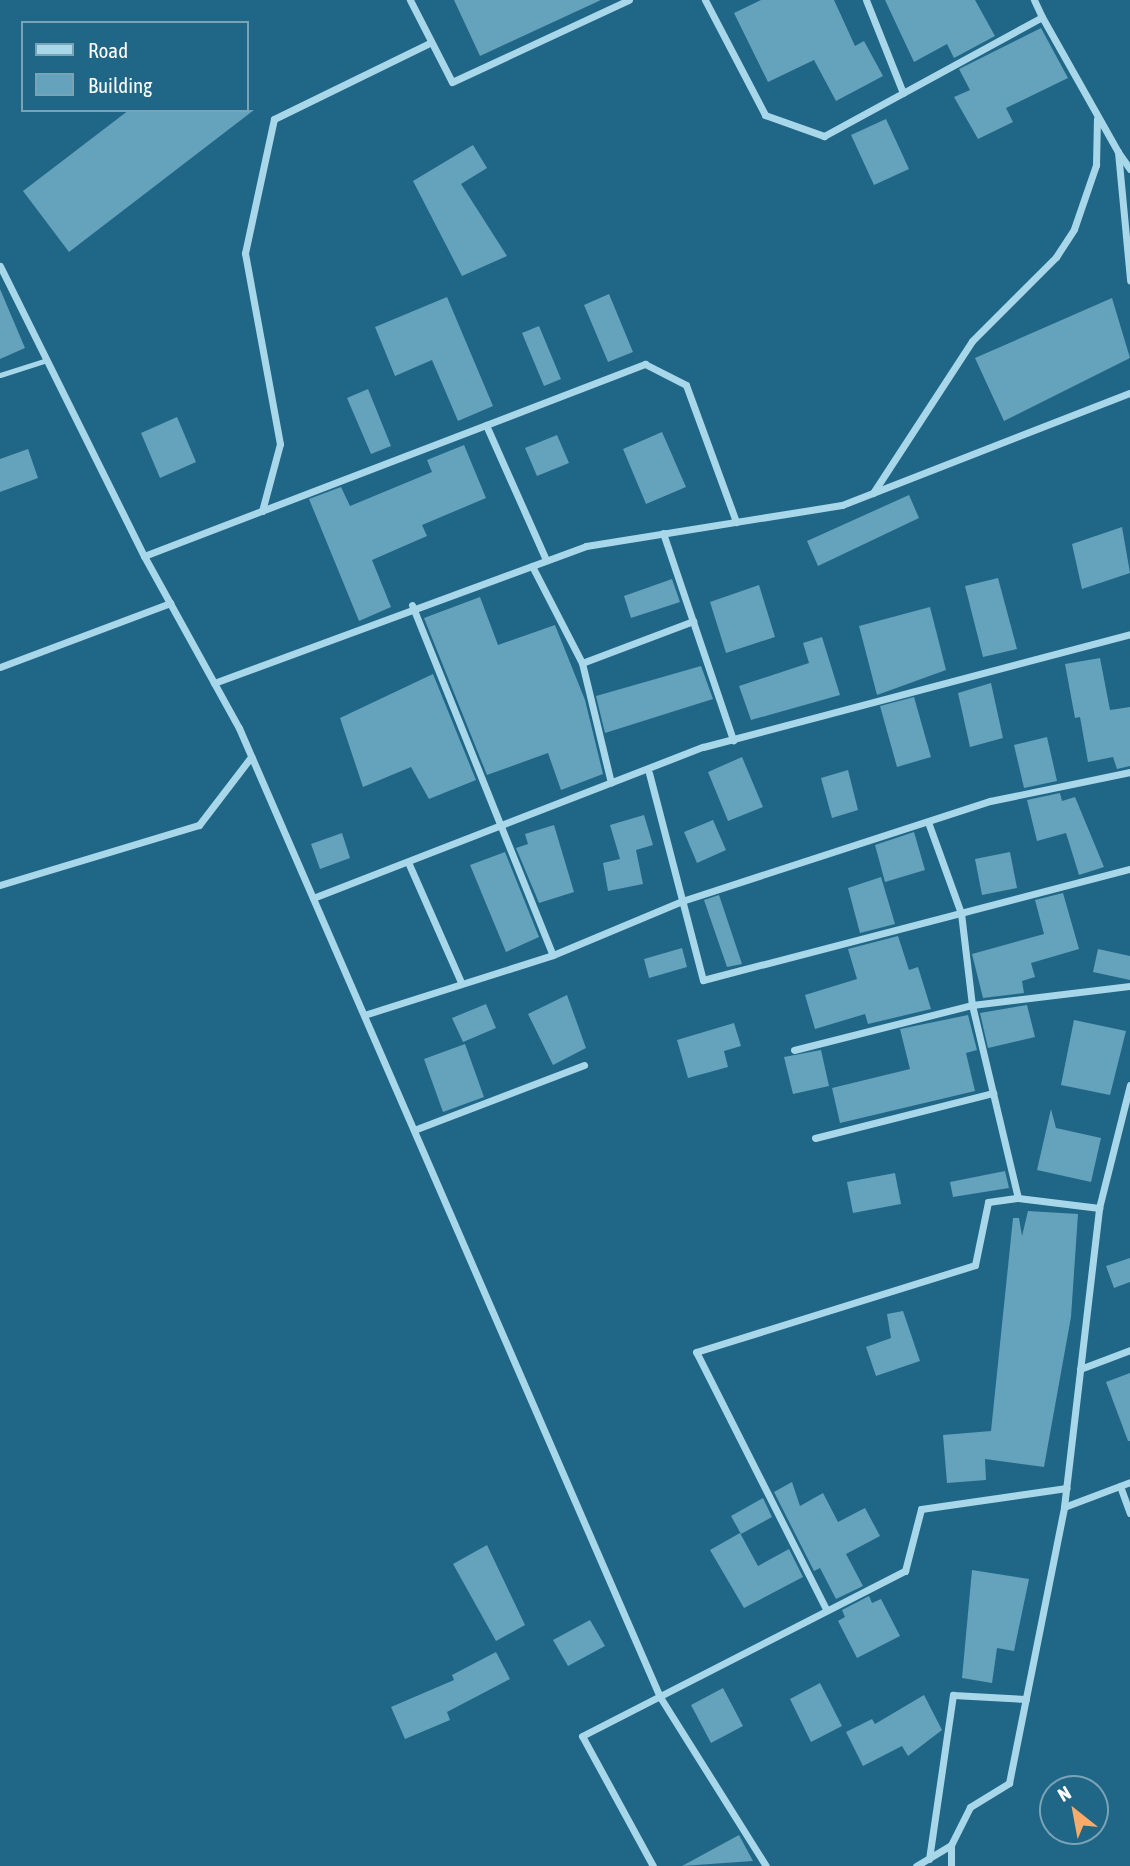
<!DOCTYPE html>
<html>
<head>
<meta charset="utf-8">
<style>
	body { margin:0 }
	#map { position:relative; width:1130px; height:1866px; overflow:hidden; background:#206686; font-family:"Asap Condensed",sans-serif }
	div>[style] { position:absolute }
	.building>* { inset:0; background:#65a2bc }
	.lane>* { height:5px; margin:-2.5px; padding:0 2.5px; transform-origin:2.5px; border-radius:2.5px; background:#a9d7ea }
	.street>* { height:7px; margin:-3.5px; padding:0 3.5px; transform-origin:3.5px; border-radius:3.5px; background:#a9d7ea }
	span { translate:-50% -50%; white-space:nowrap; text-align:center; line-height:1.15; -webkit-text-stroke:7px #206686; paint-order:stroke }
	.legend { position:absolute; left:21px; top:21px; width:228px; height:91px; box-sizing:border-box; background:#206686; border:2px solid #79a3b6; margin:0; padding:9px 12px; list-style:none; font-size:21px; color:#fff }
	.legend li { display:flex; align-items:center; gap:14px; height:35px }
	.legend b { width:35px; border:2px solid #79a3b6 }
	.north { position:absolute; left:1039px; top:1775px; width:70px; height:70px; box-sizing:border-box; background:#206686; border:2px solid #79a3b6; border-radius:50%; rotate:329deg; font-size:19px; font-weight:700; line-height:28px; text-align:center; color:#fff }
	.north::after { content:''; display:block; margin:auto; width:24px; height:32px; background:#f8aa69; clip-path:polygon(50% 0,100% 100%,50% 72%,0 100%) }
</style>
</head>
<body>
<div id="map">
	<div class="building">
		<i style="clip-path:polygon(454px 0,601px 0,480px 56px)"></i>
		<i style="clip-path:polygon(761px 0,834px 0,855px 46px,864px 41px,883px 76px,836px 101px,814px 60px,768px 82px,734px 13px)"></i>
		<i style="clip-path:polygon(885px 0,975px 0,995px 36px,954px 58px,947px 44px,914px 62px)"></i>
		<i style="clip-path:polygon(1041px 28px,1068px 78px,1006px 108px,1013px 122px,978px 139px,954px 97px,970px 90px,959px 69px)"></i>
		<i style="clip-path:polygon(129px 110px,254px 110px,69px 252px,23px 191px)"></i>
		<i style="clip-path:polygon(886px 119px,909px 169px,874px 185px,851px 135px)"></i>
		<i style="clip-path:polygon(473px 145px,487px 168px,461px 184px,507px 256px,462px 276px,413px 181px)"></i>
		<i style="clip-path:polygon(0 289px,25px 348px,0 359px)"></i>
		<i style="clip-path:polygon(609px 294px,633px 352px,608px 362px,584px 305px)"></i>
		<i style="clip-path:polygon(447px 297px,493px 406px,458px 421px,432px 360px,395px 376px,375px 327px)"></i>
		<i style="clip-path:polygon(1112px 298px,1130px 358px,1004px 421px,975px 358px)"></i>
		<i style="clip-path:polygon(539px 326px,561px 379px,544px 386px,522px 333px)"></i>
		<i style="clip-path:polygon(368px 389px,391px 446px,371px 454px,347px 398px)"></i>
		<i style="clip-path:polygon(177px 417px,196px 462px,160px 478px,141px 433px)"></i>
		<i style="clip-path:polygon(662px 432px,686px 487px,646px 504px,623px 449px)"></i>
		<i style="clip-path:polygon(557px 435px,569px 463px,537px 476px,525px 448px)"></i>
		<i style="clip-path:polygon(464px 445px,486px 498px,422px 525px,427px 536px,372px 560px,391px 607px,359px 621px,309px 499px,341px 487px,350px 506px,432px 472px,427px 460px)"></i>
		<i style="clip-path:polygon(28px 449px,38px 478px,0 492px,0 459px)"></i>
		<i style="clip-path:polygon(909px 495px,919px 518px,818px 566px,807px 541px)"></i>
		<i style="clip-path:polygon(1122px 527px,1130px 573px,1082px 589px,1072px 544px)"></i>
		<i style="clip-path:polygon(998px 578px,1017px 649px,983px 657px,965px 586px)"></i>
		<i style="clip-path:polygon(672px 579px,680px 602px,631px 618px,624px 596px)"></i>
		<i style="clip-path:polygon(759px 585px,775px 637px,726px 653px,710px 602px)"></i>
		<i style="clip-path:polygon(480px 597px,498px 645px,555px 625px,585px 700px,603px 774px,561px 790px,548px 753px,487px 775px,424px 618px)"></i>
		<i style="clip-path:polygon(930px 607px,946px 670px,877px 695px,859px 626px)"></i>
		<i style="clip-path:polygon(822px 637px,840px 695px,751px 720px,739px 686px,809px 663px,803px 643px)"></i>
		<i style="clip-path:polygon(1100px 658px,1110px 710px,1130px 707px,1130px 766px,1117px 769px,1113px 757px,1088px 762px,1080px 717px,1075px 718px,1065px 664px)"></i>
		<i style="clip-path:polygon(701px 666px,713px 699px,605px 733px,596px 696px)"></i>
		<i style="clip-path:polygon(433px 674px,476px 780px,429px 799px,411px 767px,363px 787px,340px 718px)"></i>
		<i style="clip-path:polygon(991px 683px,1003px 738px,970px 747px,958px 693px)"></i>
		<i style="clip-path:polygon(914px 697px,931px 757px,897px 767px,880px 706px)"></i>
		<i style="clip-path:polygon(1047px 737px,1057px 781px,1024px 788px,1014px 745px)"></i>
		<i style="clip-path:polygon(742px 757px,763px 807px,728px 821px,708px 772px)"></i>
		<i style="clip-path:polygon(848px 770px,858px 810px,832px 818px,821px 778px)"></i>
		<i style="clip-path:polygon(1060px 793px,1062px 801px,1075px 797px,1104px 867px,1079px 875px,1066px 833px,1037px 841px,1027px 800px)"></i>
		<i style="clip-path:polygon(644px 815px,653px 845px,636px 850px,643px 884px,608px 891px,603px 863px,620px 859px,610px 825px)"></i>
		<i style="clip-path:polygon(713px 820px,726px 850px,697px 863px,684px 832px)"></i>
		<i style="clip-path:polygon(554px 825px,574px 892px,539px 903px,516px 848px,528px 844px,525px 834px)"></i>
		<i style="clip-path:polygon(914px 832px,925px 870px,885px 882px,875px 845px)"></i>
		<i style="clip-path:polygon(342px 833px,350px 858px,320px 869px,311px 844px)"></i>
		<i style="clip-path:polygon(505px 852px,539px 937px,506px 952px,470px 865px)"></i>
		<i style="clip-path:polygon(1010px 852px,1017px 888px,982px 895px,975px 859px)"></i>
		<i style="clip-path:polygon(881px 877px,895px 924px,860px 933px,848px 888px)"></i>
		<i style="clip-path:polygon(1063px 893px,1079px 949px,1031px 963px,1035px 977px,1022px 981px,1024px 993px,983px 998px,972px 954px,1044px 934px,1035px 900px)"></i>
		<i style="clip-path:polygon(719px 895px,742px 964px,727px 967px,704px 900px)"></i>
		<i style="clip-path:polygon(898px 936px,909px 970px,918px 967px,931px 1009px,868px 1024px,865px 1014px,815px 1029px,805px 995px,857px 979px,848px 949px)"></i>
		<i style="clip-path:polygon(682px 948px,687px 967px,649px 978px,644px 959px)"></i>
		<i style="clip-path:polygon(1098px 949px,1130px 956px,1130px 980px,1093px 972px)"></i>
		<i style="clip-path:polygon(567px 995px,586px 1048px,553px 1065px,528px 1014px)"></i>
		<i style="clip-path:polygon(486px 1004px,496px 1028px,463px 1042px,452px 1018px)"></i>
		<i style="clip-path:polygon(1027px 1005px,1035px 1037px,988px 1048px,980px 1013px)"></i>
		<i style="clip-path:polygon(968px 1015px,977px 1050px,966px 1053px,975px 1091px,840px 1123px,832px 1088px,910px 1069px,900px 1029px)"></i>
		<i style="clip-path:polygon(1074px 1020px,1126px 1031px,1110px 1095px,1061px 1085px)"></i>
		<i style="clip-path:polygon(734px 1023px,741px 1046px,724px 1051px,728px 1067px,688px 1078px,677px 1040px)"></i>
		<i style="clip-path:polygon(465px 1044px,484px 1097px,443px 1112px,424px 1059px)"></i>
		<i style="clip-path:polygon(821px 1050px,829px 1086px,793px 1094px,784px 1057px)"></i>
		<i style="clip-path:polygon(1051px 1109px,1056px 1128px,1101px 1138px,1091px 1182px,1037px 1170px)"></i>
		<i style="clip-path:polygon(1005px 1171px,1009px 1188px,953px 1197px,950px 1182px)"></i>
		<i style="clip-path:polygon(895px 1173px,901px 1204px,853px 1213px,847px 1182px)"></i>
		<i style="clip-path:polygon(1028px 1211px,1078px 1214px,1071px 1317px,1044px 1467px,985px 1459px,986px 1480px,947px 1483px,943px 1435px,991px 1431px,1013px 1218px,1019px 1218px,1022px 1236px)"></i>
		<i style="clip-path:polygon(1130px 1258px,1130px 1282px,1114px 1288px,1106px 1266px)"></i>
		<i style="clip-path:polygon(903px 1311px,920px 1361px,876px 1376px,866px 1347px,891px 1338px,887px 1314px)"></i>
		<i style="clip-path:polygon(1130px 1373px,1130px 1441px,1128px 1441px,1106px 1382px)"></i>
		<i style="clip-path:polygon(792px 1482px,800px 1506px,823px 1493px,838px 1522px,865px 1508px,880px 1536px,846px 1554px,863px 1586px,836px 1599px,820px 1568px,814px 1571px,774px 1492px)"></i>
		<i style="clip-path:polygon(763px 1498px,772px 1517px,741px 1534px,731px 1516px)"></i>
		<i style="clip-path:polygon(740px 1533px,758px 1566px,789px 1549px,803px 1577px,744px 1608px,710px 1550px)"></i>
		<i style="clip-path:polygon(487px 1545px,525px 1625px,496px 1641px,453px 1564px)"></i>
		<i style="clip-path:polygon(972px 1570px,1029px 1579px,1014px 1651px,997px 1648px,992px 1683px,962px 1678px)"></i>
		<i style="clip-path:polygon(869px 1596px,872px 1603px,881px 1599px,900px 1636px,857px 1658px,838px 1621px,845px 1617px,842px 1610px)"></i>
		<i style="clip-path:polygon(590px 1620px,605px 1646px,568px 1666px,553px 1640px)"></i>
		<i style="clip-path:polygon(496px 1652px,510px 1679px,447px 1712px,450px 1720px,405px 1739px,391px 1707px,454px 1680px,452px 1675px)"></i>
		<i style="clip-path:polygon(820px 1683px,842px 1726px,811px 1742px,790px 1699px)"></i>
		<i style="clip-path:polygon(723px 1688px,743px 1726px,711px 1743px,691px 1705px)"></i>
		<i style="clip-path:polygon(924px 1695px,942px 1730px,908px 1756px,902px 1746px,863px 1766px,846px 1732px,872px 1719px,875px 1724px)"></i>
		<i style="clip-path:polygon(739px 1835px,753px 1861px,682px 1866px)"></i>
	</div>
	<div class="lane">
		<i style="left:0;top:375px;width:49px;rotate:-17.7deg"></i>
	</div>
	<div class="street">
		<i style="left:410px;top:0;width:92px;rotate:62.9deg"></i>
		<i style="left:452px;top:82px;width:195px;rotate:-24.9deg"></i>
		<i style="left:705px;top:0;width:130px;rotate:62.4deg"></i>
		<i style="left:765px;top:115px;width:63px;rotate:19.6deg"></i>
		<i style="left:824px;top:136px;width:248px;rotate:-28.6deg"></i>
		<i style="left:1042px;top:17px;width:19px;rotate:-115deg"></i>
		<i style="left:866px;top:0;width:100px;rotate:68.3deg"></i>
		<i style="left:1042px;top:17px;width:155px;rotate:60.6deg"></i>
		<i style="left:1118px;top:152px;width:129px;rotate:84.6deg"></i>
		<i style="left:1118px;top:152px;width:21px;rotate:55deg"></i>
		<i style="left:0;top:266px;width:324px;rotate:63.6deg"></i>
		<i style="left:144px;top:556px;width:196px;rotate:61.1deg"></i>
		<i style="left:239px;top:728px;width:1057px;rotate:66.52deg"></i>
		<i style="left:660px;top:1697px;width:199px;rotate:57.9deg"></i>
		<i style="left:486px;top:425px;width:148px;rotate:66deg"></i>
		<i style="left:873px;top:493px;width:181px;rotate:-56.9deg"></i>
		<i style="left:972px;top:341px;width:119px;rotate:-45deg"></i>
		<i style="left:1056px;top:257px;width:33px;rotate:-57deg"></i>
		<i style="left:1074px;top:229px;width:68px;rotate:-71deg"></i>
		<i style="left:1096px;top:165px;width:46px;rotate:-88.8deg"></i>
		<i style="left:262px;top:511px;width:69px;rotate:-75deg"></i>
		<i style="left:280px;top:444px;width:194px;rotate:-100.4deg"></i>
		<i style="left:245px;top:253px;width:137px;rotate:-77.8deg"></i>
		<i style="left:274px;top:119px;width:174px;rotate:-26deg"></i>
		<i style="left:663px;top:533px;width:219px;rotate:71.3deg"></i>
		<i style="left:144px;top:556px;width:537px;rotate:-20.97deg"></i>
		<i style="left:645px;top:364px;width:46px;rotate:27.1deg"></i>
		<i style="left:686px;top:385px;width:146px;rotate:69.9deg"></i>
		<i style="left:532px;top:566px;width:109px;rotate:62.7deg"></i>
		<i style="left:582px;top:663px;width:123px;rotate:76.4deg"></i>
		<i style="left:412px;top:605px;width:377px;rotate:68.1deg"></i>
		<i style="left:582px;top:663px;width:119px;rotate:-20.7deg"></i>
		<i style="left:0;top:667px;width:182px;rotate:-20.6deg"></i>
		<i style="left:214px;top:683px;width:396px;rotate:-20.2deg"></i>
		<i style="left:586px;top:546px;width:259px;rotate:-9.1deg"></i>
		<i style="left:842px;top:505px;width:309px;rotate:-21.3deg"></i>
		<i style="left:649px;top:773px;width:214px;rotate:75.4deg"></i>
		<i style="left:703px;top:980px;width:441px;rotate:-14.6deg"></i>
		<i style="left:928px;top:822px;width:97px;rotate:70.1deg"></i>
		<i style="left:961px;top:913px;width:93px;rotate:83.2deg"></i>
		<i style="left:972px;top:1005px;width:198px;rotate:76.6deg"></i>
		<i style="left:1018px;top:1198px;width:82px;rotate:7deg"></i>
		<i style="left:408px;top:862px;width:131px;rotate:66.2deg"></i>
		<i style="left:0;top:885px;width:208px;rotate:-16.8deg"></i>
		<i style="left:199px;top:825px;width:86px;rotate:-52.6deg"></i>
		<i style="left:313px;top:898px;width:418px;rotate:-21.2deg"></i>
		<i style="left:703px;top:747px;width:442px;rotate:-14.8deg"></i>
		<i style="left:364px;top:1015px;width:198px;rotate:-17.6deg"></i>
		<i style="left:553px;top:955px;width:140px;rotate:-22.7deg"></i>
		<i style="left:682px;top:901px;width:324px;rotate:-18deg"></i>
		<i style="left:990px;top:801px;width:143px;rotate:-11.7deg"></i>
		<i style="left:794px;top:1050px;width:184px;rotate:-14.2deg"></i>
		<i style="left:972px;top:1005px;width:159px;rotate:-6.9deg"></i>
		<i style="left:414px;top:1130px;width:182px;rotate:-20.9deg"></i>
		<i style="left:815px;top:1138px;width:184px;rotate:-14.2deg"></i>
		<i style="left:1080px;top:1369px;width:53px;rotate:-20.8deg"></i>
		<i style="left:1120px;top:1486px;width:29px;rotate:70deg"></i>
		<i style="left:1064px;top:1507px;width:71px;rotate:-20.7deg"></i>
		<i style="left:826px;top:1609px;width:288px;rotate:-116.8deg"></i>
		<i style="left:696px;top:1352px;width:292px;rotate:-17.3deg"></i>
		<i style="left:975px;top:1265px;width:64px;rotate:-78.3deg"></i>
		<i style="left:988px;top:1202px;width:30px;rotate:-8deg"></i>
		<i style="left:929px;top:1859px;width:166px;rotate:-81.7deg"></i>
		<i style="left:953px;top:1695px;width:73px;rotate:3.1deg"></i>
		<i style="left:653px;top:1866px;width:148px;rotate:-118.6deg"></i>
		<i style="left:582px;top:1736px;width:363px;rotate:-27.1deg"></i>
		<i style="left:905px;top:1571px;width:64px;rotate:-75.5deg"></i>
		<i style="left:921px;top:1509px;width:147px;rotate:-8.2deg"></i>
		<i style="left:916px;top:1866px;width:41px;rotate:-31deg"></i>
		<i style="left:951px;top:1845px;width:42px;rotate:-63.4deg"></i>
		<i style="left:970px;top:1807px;width:46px;rotate:-31.6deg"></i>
		<i style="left:1009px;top:1783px;width:281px;rotate:-78.7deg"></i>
		<i style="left:1064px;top:1507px;width:301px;rotate:-83.3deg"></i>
		<i style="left:1099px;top:1208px;width:127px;rotate:-75.9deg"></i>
		<i style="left:951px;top:1866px;width:21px;rotate:-90deg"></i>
	</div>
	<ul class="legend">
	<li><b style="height:9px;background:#a9d7ea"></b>Road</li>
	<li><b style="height:19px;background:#65a2bc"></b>Building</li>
	</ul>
	<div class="north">N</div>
</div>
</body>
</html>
